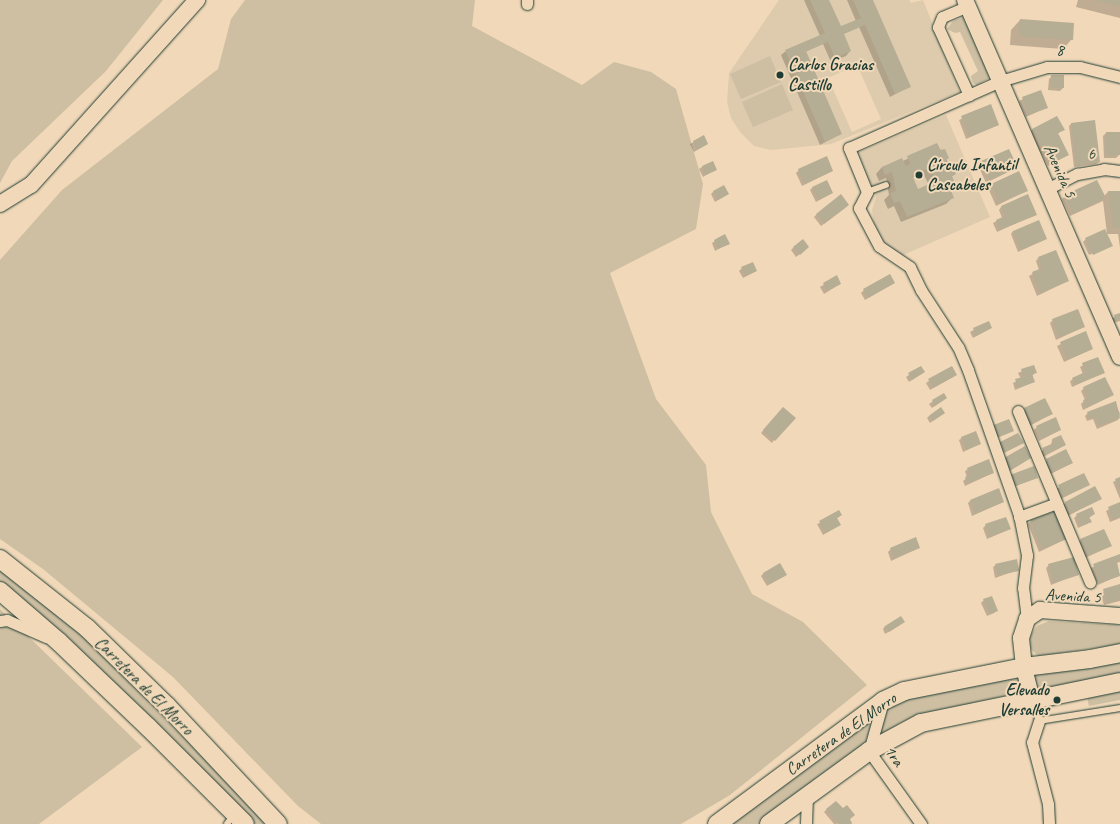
<!DOCTYPE html>
<html>
<head>
<meta charset="utf-8">
<style>
	body { margin:0 }
	#map { position:relative; width:1120px; height:824px; overflow:hidden; background:#f0d8b8; font-family:Caveat,sans-serif }
	div>[style] { position:absolute }
	.built>* { inset:0; background:#decbad }
	.green>* { inset:0; background:#cebfa2 }
	.shadow>* { inset:0; background:#0003 }
	.building>* { inset:0; background:#b5ad94 }
	.roads { filter:drop-shadow(0 0 1px #1f3d34) drop-shadow(0 0 1px #1f3d34) }
	.lane>* { height:5.5px; margin:-2.75px; padding:0 2.75px; transform-origin:2.75px; border-radius:2.75px; background:#f0d8b8 }
	.street>* { height:11px; margin:-5.5px; padding:0 5.5px; transform-origin:5.5px; border-radius:5.5px; background:#f0d8b8 }
	.secondary>* { height:16px; margin:-8px; padding:0 8px; transform-origin:8px; border-radius:8px; background:#f0d8b8 }
	.primary>* { height:18px; margin:-9px; padding:0 9px; transform-origin:9px; border-radius:9px; background:#f0d8b8 }
	.dots>* { width:11px; height:11px; translate:-50% -50%; box-sizing:border-box; border:2px solid #f0d8b8; border-radius:50% }
	span { translate:-50% -50%; white-space:nowrap; text-align:center; line-height:1.15; -webkit-text-stroke:4px #f0d8b8; paint-order:stroke }
	.street-label { font-size:17px; color:#1f3d34 }
	.poi-label { font-size:17px; color:#1f3d34; font-weight:700 }
	.left { translate:0 -50%; text-align:left }
	.right { translate:-100% -50%; text-align:right }
</style>
</head>
<body>
<div id="map">
	<div class="built">
		<i style="clip-path:polygon(evenodd,779px 0,909px 0,911px 3px,923px 0,960px 92px,831px 144px,771px 150px,754px 146px,740px 132px,731px 118px,727px 102px,729px 73px,779px 0,857px 65px,881px 119px,852px 132px,828px 78px,857px 65px)"></i>
		<i style="clip-path:polygon(946px 115px,990px 217px,901px 256px,891px 250px,881px 238px,874px 224px,872px 210px,876px 197px,857px 153px)"></i>
	</div>
	<div class="green">
		<i style="clip-path:polygon(0 0,163px 0,106px 71px,12px 161px,0 183px)"></i>
		<i style="clip-path:polygon(245px 0,475px 0,472px 26px,582px 85px,614px 62px,651px 72px,676px 89px,703px 184px,696px 229px,610px 273px,656px 399px,706px 465px,711px 512px,752px 594px,803px 622px,867px 685px,730px 795px,681px 824px,321px 824px,298px 806px,173px 677px,43px 569px,0 539px,0 260px,62px 190px,218px 69px,231px 19px)"></i>
		<i style="clip-path:polygon(964px 17px,991px 77px,977px 85px,973px 83px,971px 76px,978px 71px,960px 32px,955px 33px,947px 29px,953px 21px)"></i>
		<i style="clip-path:polygon(770px 56px,781px 82px,741px 99px,730px 74px)"></i>
		<i style="clip-path:polygon(782px 84px,793px 110px,753px 127px,742px 102px)"></i>
		<i style="clip-path:polygon(0 570px,75px 628px,269px 824px,252px 824px,0 584px)"></i>
		<i style="clip-path:polygon(0 609px,142px 747px,39px 824px,0 824px)"></i>
		<i style="clip-path:polygon(1049px 621px,1120px 625px,1120px 645px,1038px 656px,1030px 648px,1030px 636px,1037px 626px)"></i>
		<i style="clip-path:polygon(1120px 658px,1120px 675px,1036px 693px,1030px 671px)"></i>
		<i style="clip-path:polygon(1019px 674px,1025px 695px,929px 712px,900px 723px,759px 824px,733px 824px,893px 703px,924px 692px)"></i>
		<i style="clip-path:polygon(1120px 690px,1120px 700px,1089px 706px,1087px 697px)"></i>
	</div>
	<div class="shadow">
		<i style="clip-path:polygon(804px 0,828px 0,840px 28px,856px 21px,847px 0,871px 0,910px 86px,890px 97px,859px 27px,843px 34px,850px 51px,846px 56px,831px 62px,823px 44px,805px 52px,840px 134px,820px 145px,781px 55px,786px 51px,820px 36px)"></i>
		<i style="clip-path:polygon(1078px 0,1120px 0,1120px 18px,1076px 7px)"></i>
		<i style="clip-path:polygon(1020px 20px,1072px 39px,1063px 49px,1010px 45px,1011px 30px)"></i>
		<i style="clip-path:polygon(1052px 76px,1063px 88px,1060px 91px,1048px 90px,1049px 79px)"></i>
		<i style="clip-path:polygon(1040px 91px,1046px 108px,1026px 117px,1019px 101px)"></i>
		<i style="clip-path:polygon(990px 106px,998px 125px,966px 139px,959px 120px)"></i>
		<i style="clip-path:polygon(1072px 123px,1099px 162px,1096px 164px,1074px 167px,1069px 126px)"></i>
		<i style="clip-path:polygon(1033px 129px,1063px 130px,1057px 134px,1068px 154px,1048px 166px,1030px 132px)"></i>
		<i style="clip-path:polygon(1106px 133px,1119px 155px,1116px 158px,1104px 158px,1103px 136px)"></i>
		<i style="clip-path:polygon(703px 137px,707px 144px,694px 152px,690px 144px)"></i>
		<i style="clip-path:polygon(evenodd,937px 144px,955px 174px,951px 177px,955px 185px,950px 190px,952px 198px,946px 204px,901px 222px,894px 206px,888px 209px,884px 200px,889px 195px,886px 178px,879px 181px,876px 174px,882px 167px,903px 161px,937px 144px,923px 173px,929px 185px,917px 190px,912px 178px,923px 173px)"></i>
		<i style="clip-path:polygon(1009px 151px,1016px 168px,986px 183px,978px 165px)"></i>
		<i style="clip-path:polygon(702px 167px,716px 169px,703px 177px,699px 169px)"></i>
		<i style="clip-path:polygon(799px 170px,832px 171px,802px 186px,796px 173px)"></i>
		<i style="clip-path:polygon(1019px 173px,1026px 191px,996px 206px,988px 188px)"></i>
		<i style="clip-path:polygon(813px 187px,832px 193px,816px 202px,810px 190px)"></i>
		<i style="clip-path:polygon(714px 191px,728px 194px,715px 202px,711px 194px)"></i>
		<i style="clip-path:polygon(1108px 192px,1120px 192px,1120px 248px,1118px 234px,1107px 234px,1103px 201px,1070px 216px,1062px 199px,1065px 196px,1104px 196px)"></i>
		<i style="clip-path:polygon(1001px 207px,1036px 214px,997px 232px,993px 223px,1002px 218px,999px 210px)"></i>
		<i style="clip-path:polygon(845px 208px,821px 226px,814px 217px,817px 214px)"></i>
		<i style="clip-path:polygon(1013px 231px,1046px 239px,1018px 252px,1011px 234px)"></i>
		<i style="clip-path:polygon(1086px 239px,1109px 246px,1089px 255px,1083px 242px)"></i>
		<i style="clip-path:polygon(715px 241px,729px 243px,715px 251px,712px 243px)"></i>
		<i style="clip-path:polygon(794px 247px,805px 250px,796px 257px,791px 250px)"></i>
		<i style="clip-path:polygon(1038px 258px,1068px 281px,1037px 296px,1029px 276px,1039px 270px,1036px 261px)"></i>
		<i style="clip-path:polygon(742px 268px,756px 271px,743px 278px,739px 271px)"></i>
		<i style="clip-path:polygon(836px 277px,840px 284px,824px 294px,820px 287px)"></i>
		<i style="clip-path:polygon(894px 283px,865px 300px,861px 293px,864px 290px)"></i>
		<i style="clip-path:polygon(1120px 314px,1120px 321px,1113px 323px,1111px 319px)"></i>
		<i style="clip-path:polygon(1053px 320px,1084px 327px,1056px 340px,1050px 323px)"></i>
		<i style="clip-path:polygon(988px 322px,991px 328px,973px 338px,970px 332px)"></i>
		<i style="clip-path:polygon(1085px 332px,1092px 349px,1064px 362px,1057px 346px)"></i>
		<i style="clip-path:polygon(1097px 358px,1103px 373px,1072px 387px,1070px 381px,1083px 374px,1080px 367px)"></i>
		<i style="clip-path:polygon(1034px 366px,1036px 372px,1032px 376px,1034px 382px,1015px 390px,1013px 383px,1021px 379px,1018px 373px)"></i>
		<i style="clip-path:polygon(921px 367px,924px 372px,909px 382px,906px 377px)"></i>
		<i style="clip-path:polygon(951px 367px,953px 377px,930px 390px,926px 383px)"></i>
		<i style="clip-path:polygon(1084px 388px,1113px 395px,1083px 410px,1081px 404px,1085px 400px,1081px 391px)"></i>
		<i style="clip-path:polygon(944px 394px,946px 398px,932px 408px,929px 404px)"></i>
		<i style="clip-path:polygon(1045px 400px,1051px 414px,1028px 427px,1021px 412px)"></i>
		<i style="clip-path:polygon(1115px 402px,1120px 414px,1118px 420px,1097px 429px,1093px 419px,1087px 421px,1085px 416px,1088px 413px)"></i>
		<i style="clip-path:polygon(780px 411px,774px 440px,772px 443px,761px 433px)"></i>
		<i style="clip-path:polygon(944px 413px,930px 423px,927px 418px,930px 415px)"></i>
		<i style="clip-path:polygon(1037px 427px,1060px 430px,1039px 441px,1034px 430px)"></i>
		<i style="clip-path:polygon(1061px 436px,1065px 445px,1043px 457px,1040px 452px,1051px 445px,1052px 440px)"></i>
		<i style="clip-path:polygon(962px 438px,980px 444px,963px 452px,959px 440px)"></i>
		<i style="clip-path:polygon(1066px 451px,1072px 462px,1049px 475px,1043px 463px)"></i>
		<i style="clip-path:polygon(1005px 459px,1027px 460px,1008px 472px)"></i>
		<i style="clip-path:polygon(968px 469px,993px 473px,965px 486px,963px 481px,967px 478px,965px 471px)"></i>
		<i style="clip-path:polygon(1084px 474px,1089px 484px,1061px 499px,1056px 489px)"></i>
		<i style="clip-path:polygon(1037px 477px,1012px 488px,1008px 478px)"></i>
		<i style="clip-path:polygon(1120px 478px,1120px 499px,1113px 482px)"></i>
		<i style="clip-path:polygon(1095px 488px,1100px 498px,1068px 516px,1062px 505px)"></i>
		<i style="clip-path:polygon(970px 501px,1003px 502px,972px 516px,968px 503px)"></i>
		<i style="clip-path:polygon(1120px 503px,1120px 518px,1110px 522px,1106px 511px)"></i>
		<i style="clip-path:polygon(1094px 514px,1089px 518px,1090px 521px,1087px 524px,1078px 528px,1074px 518px,1077px 515px)"></i>
		<i style="clip-path:polygon(841px 515px,836px 519px,839px 525px,823px 535px,817px 524px)"></i>
		<i style="clip-path:polygon(1031px 521px,1066px 539px,1039px 552px,1028px 524px)"></i>
		<i style="clip-path:polygon(986px 525px,1010px 529px,987px 539px,983px 528px)"></i>
		<i style="clip-path:polygon(1081px 540px,1111px 546px,1085px 558px,1078px 543px)"></i>
		<i style="clip-path:polygon(919px 548px,891px 561px,888px 552px,891px 549px)"></i>
		<i style="clip-path:polygon(1120px 555px,1120px 562px,1116px 563px,1120px 575px,1098px 585px,1091px 568px)"></i>
		<i style="clip-path:polygon(996px 565px,1018px 570px,995px 578px,993px 567px)"></i>
		<i style="clip-path:polygon(1049px 565px,1078px 574px,1051px 585px,1046px 568px)"></i>
		<i style="clip-path:polygon(764px 573px,782px 577px,767px 586px,761px 576px)"></i>
		<i style="clip-path:polygon(1120px 585px,1120px 601px,1104px 605px,1100px 593px)"></i>
		<i style="clip-path:polygon(984px 600px,997px 610px,994px 613px,987px 616px,981px 603px)"></i>
		<i style="clip-path:polygon(900px 625px,885px 634px,883px 629px,885px 626px)"></i>
		<i style="clip-path:polygon(827px 809px,849px 819px,852px 823px,834px 824px,824px 812px)"></i>
	</div>
	<div class="building">
		<i style="clip-path:polygon(810px 0,829px 0,841px 26px,861px 18px,853px 0,873px 0,911px 87px,895px 94px,865px 25px,844px 34px,851px 51px,835px 58px,828px 42px,806px 51px,842px 134px,825px 142px,785px 50px,825px 33px)"></i>
		<i style="clip-path:polygon(1097px 0,1120px 0,1120px 6px,1097px 1px)"></i>
		<i style="clip-path:polygon(1020px 19px,1074px 23px,1073px 40px,1019px 36px)"></i>
		<i style="clip-path:polygon(1051px 75px,1064px 75px,1064px 88px,1051px 88px)"></i>
		<i style="clip-path:polygon(1041px 90px,1048px 108px,1028px 115px,1022px 97px)"></i>
		<i style="clip-path:polygon(991px 104px,999px 125px,969px 137px,961px 116px)"></i>
		<i style="clip-path:polygon(1057px 116px,1065px 130px,1058px 133px,1069px 155px,1051px 164px,1032px 129px)"></i>
		<i style="clip-path:polygon(1095px 120px,1100px 162px,1076px 165px,1071px 123px)"></i>
		<i style="clip-path:polygon(1106px 132px,1120px 132px,1120px 155px,1106px 155px)"></i>
		<i style="clip-path:polygon(704px 135px,708px 144px,697px 150px,693px 141px)"></i>
		<i style="clip-path:polygon(evenodd,937px 143px,940px 150px,945px 149px,949px 158px,946px 160px,949px 167px,952px 166px,956px 174px,952px 176px,956px 186px,950px 188px,954px 198px,907px 217px,900px 201px,894px 203px,890px 193px,896px 191px,892px 172px,885px 175px,882px 167px,902px 158px,906px 166px,910px 164px,907px 156px,937px 143px,930px 168px,936px 181px,918px 189px,912px 175px,930px 168px)"></i>
		<i style="clip-path:polygon(1009px 149px,1018px 168px,989px 180px,981px 161px)"></i>
		<i style="clip-path:polygon(827px 156px,833px 171px,805px 184px,798px 169px)"></i>
		<i style="clip-path:polygon(713px 161px,717px 170px,706px 175px,702px 166px)"></i>
		<i style="clip-path:polygon(1019px 171px,1028px 191px,999px 203px,991px 184px)"></i>
		<i style="clip-path:polygon(827px 180px,833px 193px,819px 200px,812px 187px)"></i>
		<i style="clip-path:polygon(1097px 180px,1106px 198px,1073px 214px,1064px 195px)"></i>
		<i style="clip-path:polygon(724px 185px,729px 194px,718px 200px,713px 191px)"></i>
		<i style="clip-path:polygon(1108px 191px,1120px 191px,1120px 228px,1113px 228px)"></i>
		<i style="clip-path:polygon(841px 194px,849px 205px,824px 224px,816px 214px)"></i>
		<i style="clip-path:polygon(1028px 194px,1037px 215px,1000px 230px,996px 220px,1005px 216px,1001px 206px)"></i>
		<i style="clip-path:polygon(1039px 220px,1047px 239px,1021px 250px,1013px 231px)"></i>
		<i style="clip-path:polygon(1105px 229px,1113px 246px,1093px 255px,1085px 238px)"></i>
		<i style="clip-path:polygon(725px 234px,730px 244px,718px 249px,714px 240px)"></i>
		<i style="clip-path:polygon(803px 239px,809px 247px,800px 255px,793px 247px)"></i>
		<i style="clip-path:polygon(1056px 250px,1069px 281px,1040px 293px,1032px 272px,1042px 268px,1038px 257px)"></i>
		<i style="clip-path:polygon(753px 262px,757px 271px,746px 276px,741px 267px)"></i>
		<i style="clip-path:polygon(890px 274px,895px 283px,868px 298px,863px 289px)"></i>
		<i style="clip-path:polygon(837px 275px,841px 284px,827px 291px,823px 283px)"></i>
		<i style="clip-path:polygon(1078px 309px,1085px 327px,1059px 337px,1052px 319px)"></i>
		<i style="clip-path:polygon(1120px 313px,1120px 319px,1116px 321px,1114px 315px)"></i>
		<i style="clip-path:polygon(989px 321px,992px 328px,976px 336px,973px 328px)"></i>
		<i style="clip-path:polygon(1086px 331px,1093px 349px,1067px 360px,1060px 342px)"></i>
		<i style="clip-path:polygon(1098px 357px,1105px 373px,1075px 385px,1072px 378px,1085px 372px,1082px 363px)"></i>
		<i style="clip-path:polygon(1034px 365px,1037px 373px,1032px 374px,1035px 382px,1018px 388px,1015px 379px,1023px 377px,1021px 369px)"></i>
		<i style="clip-path:polygon(921px 366px,925px 372px,912px 380px,908px 373px)"></i>
		<i style="clip-path:polygon(952px 366px,957px 375px,933px 388px,928px 379px)"></i>
		<i style="clip-path:polygon(1105px 377px,1114px 395px,1086px 408px,1083px 400px,1088px 398px,1083px 387px)"></i>
		<i style="clip-path:polygon(944px 393px,947px 398px,935px 406px,932px 400px)"></i>
		<i style="clip-path:polygon(1045px 398px,1053px 414px,1031px 424px,1024px 408px)"></i>
		<i style="clip-path:polygon(1116px 401px,1120px 418px,1099px 426px,1096px 417px,1090px 419px,1087px 412px)"></i>
		<i style="clip-path:polygon(783px 407px,796px 418px,775px 441px,763px 430px)"></i>
		<i style="clip-path:polygon(941px 407px,945px 413px,933px 421px,930px 415px)"></i>
		<i style="clip-path:polygon(1056px 417px,1061px 430px,1042px 439px,1036px 426px)"></i>
		<i style="clip-path:polygon(1009px 419px,1014px 431px,997px 438px,991px 426px)"></i>
		<i style="clip-path:polygon(976px 431px,981px 444px,966px 450px,961px 437px)"></i>
		<i style="clip-path:polygon(1018px 433px,1024px 443px,1004px 453px,998px 443px)"></i>
		<i style="clip-path:polygon(1061px 435px,1066px 445px,1046px 455px,1042px 448px,1054px 443px,1052px 439px)"></i>
		<i style="clip-path:polygon(1025px 446px,1031px 458px,1011px 470px,1004px 458px)"></i>
		<i style="clip-path:polygon(1066px 449px,1073px 463px,1052px 473px,1046px 459px)"></i>
		<i style="clip-path:polygon(989px 459px,994px 473px,967px 483px,965px 477px,970px 475px,967px 468px)"></i>
		<i style="clip-path:polygon(1034px 466px,1038px 478px,1015px 486px,1010px 475px)"></i>
		<i style="clip-path:polygon(1084px 473px,1090px 485px,1064px 497px,1058px 485px)"></i>
		<i style="clip-path:polygon(1120px 477px,1120px 490px,1115px 479px)"></i>
		<i style="clip-path:polygon(1095px 486px,1102px 499px,1071px 514px,1065px 502px)"></i>
		<i style="clip-path:polygon(999px 488px,1004px 502px,975px 514px,970px 500px)"></i>
		<i style="clip-path:polygon(1120px 502px,1120px 517px,1113px 520px,1108px 507px)"></i>
		<i style="clip-path:polygon(1092px 507px,1095px 514px,1089px 517px,1092px 522px,1081px 526px,1076px 514px)"></i>
		<i style="clip-path:polygon(839px 510px,842px 515px,837px 518px,841px 525px,826px 533px,819px 521px)"></i>
		<i style="clip-path:polygon(1055px 511px,1067px 539px,1042px 549px,1030px 520px)"></i>
		<i style="clip-path:polygon(1006px 517px,1011px 529px,990px 537px,985px 524px)"></i>
		<i style="clip-path:polygon(1104px 529px,1112px 546px,1088px 556px,1080px 539px)"></i>
		<i style="clip-path:polygon(916px 537px,920px 548px,894px 558px,890px 548px)"></i>
		<i style="clip-path:polygon(1120px 554px,1120px 561px,1117px 562px,1120px 576px,1100px 583px,1093px 564px)"></i>
		<i style="clip-path:polygon(1074px 557px,1079px 575px,1054px 583px,1048px 564px)"></i>
		<i style="clip-path:polygon(1017px 559px,1019px 571px,998px 575px,995px 564px)"></i>
		<i style="clip-path:polygon(780px 563px,787px 575px,770px 584px,763px 573px)"></i>
		<i style="clip-path:polygon(1120px 584px,1120px 599px,1107px 603px,1103px 589px)"></i>
		<i style="clip-path:polygon(992px 596px,998px 611px,990px 614px,983px 599px)"></i>
		<i style="clip-path:polygon(901px 616px,905px 622px,889px 632px,885px 626px)"></i>
		<i style="clip-path:polygon(836px 801px,843px 808px,847px 805px,855px 815px,850px 819px,852px 824px,839px 824px,826px 809px)"></i>
	</div>
	<div class="roads">
		<div class="lane">
			<i style="left:867px;top:192px;width:20px;rotate:-20deg"></i>
			<i style="left:1033px;top:702px;width:20px;rotate:72deg"></i>
			<i style="left:1039px;top:721px;width:82px;rotate:-9.1deg"></i>
			<i style="left:227px;top:824px;width:10px;rotate:-53deg"></i>
		</div>
		<div class="street">
			<i style="left:527px;top:0;width:4px;rotate:90deg"></i>
			<i style="left:968px;top:6px;width:28px;rotate:157deg"></i>
			<i style="left:942px;top:17px;width:11px;rotate:112deg"></i>
			<i style="left:938px;top:27px;width:75px;rotate:65.5deg"></i>
			<i style="left:1047px;top:189px;width:34px;rotate:-27deg"></i>
			<i style="left:1077px;top:174px;width:27px;rotate:-10deg"></i>
			<i style="left:1104px;top:169px;width:16px;rotate:7deg"></i>
			<i style="left:1018px;top:411px;width:186px;rotate:67.2deg"></i>
			<i style="left:1019px;top:517px;width:40px;rotate:-20.2deg"></i>
			<i style="left:1027px;top:619px;width:31px;rotate:-97deg"></i>
			<i style="left:1023px;top:588px;width:33px;rotate:-83deg"></i>
			<i style="left:1027px;top:555px;width:41px;rotate:-101.3deg"></i>
			<i style="left:1019px;top:515px;width:154px;rotate:-109.4deg"></i>
			<i style="left:968px;top:370px;width:25px;rotate:-113deg"></i>
			<i style="left:958px;top:347px;width:68px;rotate:-123deg"></i>
			<i style="left:921px;top:290px;width:25px;rotate:-116deg"></i>
			<i style="left:910px;top:267px;width:37px;rotate:-146deg"></i>
			<i style="left:879px;top:246px;width:43px;rotate:-117.8deg"></i>
			<i style="left:859px;top:208px;width:18px;rotate:-63deg"></i>
			<i style="left:867px;top:192px;width:48px;rotate:-112.2deg"></i>
			<i style="left:849px;top:148px;width:165px;rotate:-23.9deg"></i>
			<i style="left:1000px;top:81px;width:49px;rotate:-16.6deg"></i>
			<i style="left:1047px;top:67px;width:33px"></i>
			<i style="left:1080px;top:67px;width:41px;rotate:14deg"></i>
			<i style="left:0;top:621px;width:7px;rotate:-8deg"></i>
			<i style="left:7px;top:620px;width:43px;rotate:23.6deg"></i>
			<i style="left:883px;top:701px;width:52px;rotate:105.6deg"></i>
			<i style="left:869px;top:751px;width:90px;rotate:54.5deg"></i>
			<i style="left:1039px;top:721px;width:22px;rotate:108deg"></i>
			<i style="left:1032px;top:742px;width:64px;rotate:75.5deg"></i>
			<i style="left:1048px;top:804px;width:20px;rotate:87deg"></i>
			<i style="left:806px;top:824px;width:28px;rotate:-88deg"></i>
		</div>
		<div class="secondary">
			<i style="left:965px;top:0;width:389px;rotate:66.5deg"></i>
			<i style="left:0;top:204px;width:36px;rotate:-32deg"></i>
			<i style="left:31px;top:185px;width:249px;rotate:-48.1deg"></i>
			<i style="left:1032px;top:700px;width:34px;rotate:-104deg"></i>
			<i style="left:1024px;top:667px;width:29px;rotate:-96deg"></i>
			<i style="left:1021px;top:638px;width:20px;rotate:-72deg"></i>
			<i style="left:1027px;top:619px;width:16px;rotate:-35deg"></i>
			<i style="left:1040px;top:610px;width:80px;rotate:4.3deg"></i>
		</div>
		<div class="primary">
			<i style="left:0;top:559px;width:111px;rotate:38.4deg"></i>
			<i style="left:87px;top:628px;width:112px;rotate:44.3deg"></i>
			<i style="left:167px;top:706px;width:162px;rotate:46.8deg"></i>
			<i style="left:0;top:591px;width:78px;rotate:40.8deg"></i>
			<i style="left:59px;top:642px;width:123px;rotate:43.7deg"></i>
			<i style="left:148px;top:727px;width:137px;rotate:45deg"></i>
			<i style="left:717px;top:824px;width:207px;rotate:-36.5deg"></i>
			<i style="left:883px;top:701px;width:23px;rotate:-25deg"></i>
			<i style="left:904px;top:691px;width:122px;rotate:-11.3deg"></i>
			<i style="left:1024px;top:667px;width:66px;rotate:-6.9deg"></i>
			<i style="left:1090px;top:659px;width:31px;rotate:-11deg"></i>
			<i style="left:769px;top:824px;width:124px;rotate:-36.1deg"></i>
			<i style="left:869px;top:751px;width:59px;rotate:-28.3deg"></i>
			<i style="left:921px;top:723px;width:203px;rotate:-11.6deg"></i>
		</div>
	</div>
	<div class="dots">
		<i style="left:780px;top:75px;background:#1f3d34"></i>
		<i style="left:919px;top:175px;background:#1f3d34"></i>
		<i style="left:1057px;top:700px;background:#1f3d34"></i>
	</div>
	<div class="street-label">
		<span style="left:1060px;top:50px;rotate:1deg">8</span>
		<span style="left:1091px;top:154px;rotate:-10deg">6</span>
		<span style="left:1060px;top:171px;rotate:66deg">Avenida 5</span>
		<span style="left:1073px;top:596px;rotate:3deg">Avenida 5</span>
		<span style="left:144px;top:686px;rotate:45deg">Carretera de El Morro</span>
		<span style="left:841px;top:734px;rotate:-35deg">Carretera de El Morro</span>
		<span style="left:894px;top:756px;rotate:55deg">1ra</span>
	</div>
	<div class="poi-label">
		<span class="left" style="left:788px;top:75px">Carlos Gracias<br>Castillo</span>
		<span class="left" style="left:927px;top:175px">Círculo Infantil<br>Cascabeles</span>
		<span class="right" style="left:1049px;top:700px">Elevado<br>Versalles</span>
	</div>
</div>
</body>
</html>
